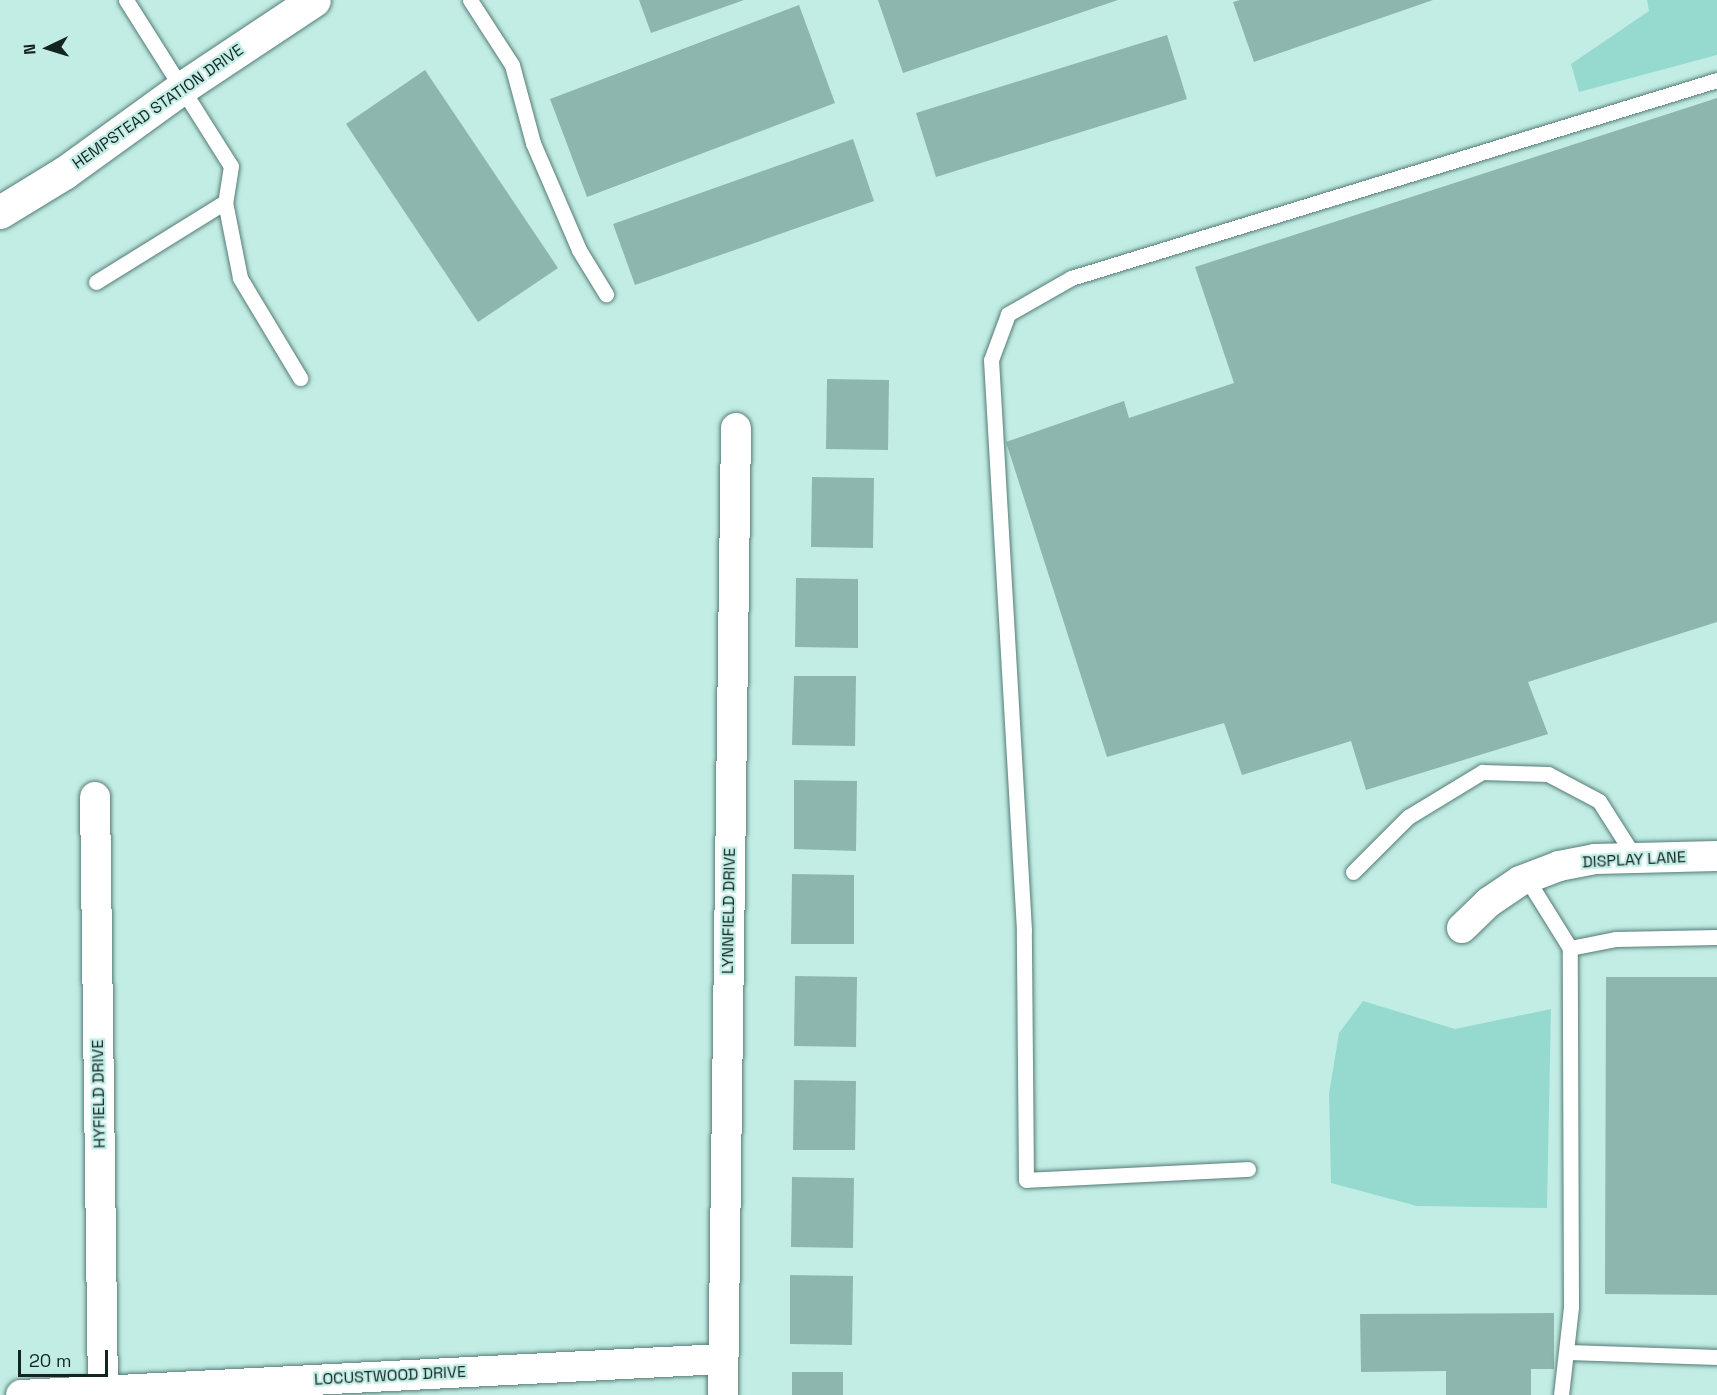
<!DOCTYPE html>
<html>
<head>
<meta charset="utf-8">
<style>
	body { margin:0 }
	#map { position:relative; width:1717px; height:1395px; overflow:hidden; background:#c2ede5; font-family:"Space Grotesk",sans-serif }
	div>[style] { position:absolute }
	.green>* { inset:0; background:#96dacf }
	.building>* { inset:0; background:#8db6af }
	.roads { filter:drop-shadow(0 0 2px #557c76) drop-shadow(0 0 2px #557c76) }
	.lane>* { height:15px; margin:-7.5px; padding:0 7.5px; transform-origin:7.5px; border-radius:7.5px; background:#fff }
	.street>* { height:30px; margin:-15px; padding:0 15px; transform-origin:15px; border-radius:15px; background:#fff }
	.secondary>* { height:33px; margin:-16.5px; padding:0 16.5px; transform-origin:16.5px; border-radius:16.5px; background:#fff }
	span { translate:-50% -50%; white-space:nowrap; text-align:center; line-height:1.15; -webkit-text-stroke:4.5px #c2ede5; paint-order:stroke }
	.street-label { font-size:16px; color:#142421 }
	.north { position:absolute; left:18px; top:18px; width:60px; height:60px; -webkit-text-stroke:4px #c2ede5; paint-order:stroke; rotate:266deg; font-size:16px; font-weight:700; line-height:24px; text-align:center; color:#142421 }
	.north::after { content:''; display:block; margin:auto; width:21px; height:27px; background:#142421; clip-path:polygon(50% 0,100% 100%,50% 72%,0 100%) }
	.scale { position:absolute; left:18px; top:1350px; width:90px; height:27px; box-sizing:border-box; border:3px solid #142421; border-top:0; padding-left:8px; font-size:18px; line-height:21px; white-space:nowrap; color:#142421; -webkit-text-stroke:4px #c2ede5; paint-order:stroke }
</style>
</head>
<body>
<div id="map">
	<div class="green">
		<i style="clip-path:polygon(1647px 0,1717px 0,1717px 55px,1579px 92px,1571px 64px,1649px 11px)"></i>
		<i style="clip-path:polygon(1363px 1001px,1455px 1029px,1551px 1009px,1547px 1208px,1417px 1206px,1331px 1183px,1329px 1094px,1339px 1033px)"></i>
	</div>
	<div class="building">
		<i style="clip-path:polygon(639px 0,744px 0,651px 33px)"></i>
		<i style="clip-path:polygon(878px 0,1118px 0,903px 73px)"></i>
		<i style="clip-path:polygon(1240px 0,1433px 0,1254px 62px,1233px 2px)"></i>
		<i style="clip-path:polygon(799px 5px,835px 103px,587px 197px,550px 99px)"></i>
		<i style="clip-path:polygon(1167px 35px,1187px 99px,936px 177px,916px 113px)"></i>
		<i style="clip-path:polygon(425px 70px,558px 268px,478px 322px,346px 124px)"></i>
		<i style="clip-path:polygon(1717px 98px,1717px 622px,1528px 682px,1548px 734px,1366px 790px,1351px 741px,1242px 775px,1224px 723px,1107px 757px,1006px 442px,1124px 401px,1129px 418px,1234px 383px,1195px 267px)"></i>
		<i style="clip-path:polygon(853px 139px,874px 201px,635px 285px,613px 224px)"></i>
		<i style="clip-path:polygon(827px 379px,889px 380px,888px 450px,826px 449px)"></i>
		<i style="clip-path:polygon(812px 477px,874px 478px,873px 548px,811px 547px)"></i>
		<i style="clip-path:polygon(796px 578px,858px 579px,858px 648px,795px 647px)"></i>
		<i style="clip-path:polygon(794px 676px,856px 676px,855px 746px,792px 745px)"></i>
		<i style="clip-path:polygon(794px 780px,857px 781px,856px 851px,794px 849px)"></i>
		<i style="clip-path:polygon(792px 874px,854px 875px,854px 944px,791px 944px)"></i>
		<i style="clip-path:polygon(795px 976px,857px 977px,856px 1047px,794px 1046px)"></i>
		<i style="clip-path:polygon(1606px 977px,1717px 977px,1717px 1295px,1605px 1294px)"></i>
		<i style="clip-path:polygon(794px 1080px,856px 1081px,855px 1150px,793px 1150px)"></i>
		<i style="clip-path:polygon(792px 1177px,854px 1178px,853px 1248px,791px 1247px)"></i>
		<i style="clip-path:polygon(790px 1275px,853px 1276px,852px 1345px,790px 1344px)"></i>
		<i style="clip-path:polygon(1554px 1313px,1554px 1369px,1531px 1369px,1531px 1395px,1446px 1395px,1446px 1371px,1361px 1372px,1360px 1314px)"></i>
		<i style="clip-path:polygon(792px 1372px,843px 1372px,843px 1395px,792px 1395px)"></i>
	</div>
	<div class="roads">
		<div class="lane">
			<i style="left:126px;top:0;width:196px;rotate:57.7deg"></i>
			<i style="left:231px;top:166px;width:36px;rotate:99deg"></i>
			<i style="left:225px;top:202px;width:77px;rotate:78.8deg"></i>
			<i style="left:240px;top:278px;width:117px;rotate:59deg"></i>
			<i style="left:470px;top:0;width:77px;rotate:57.1deg"></i>
			<i style="left:512px;top:65px;width:81px;rotate:74.9deg"></i>
			<i style="left:533px;top:143px;width:116px;rotate:66.7deg"></i>
			<i style="left:579px;top:250px;width:52px;rotate:58.5deg"></i>
			<i style="left:96px;top:282px;width:152px;rotate:-31.8deg"></i>
			<i style="left:1353px;top:872px;width:78px;rotate:-45deg"></i>
			<i style="left:1408px;top:817px;width:87px;rotate:-31.3deg"></i>
			<i style="left:1482px;top:772px;width:66px;rotate:1.7deg"></i>
			<i style="left:1548px;top:774px;width:58px;rotate:27.9deg"></i>
			<i style="left:1599px;top:801px;width:69px;rotate:57.5deg"></i>
			<i style="left:1527px;top:879px;width:81px;rotate:58.1deg"></i>
			<i style="left:1248px;top:1169px;width:222px;rotate:177.2deg"></i>
			<i style="left:1026px;top:1180px;width:250px;rotate:-90.5deg"></i>
			<i style="left:1024px;top:930px;width:571px;rotate:-93.31deg"></i>
			<i style="left:991px;top:360px;width:49px;rotate:-69.7deg"></i>
			<i style="left:1008px;top:314px;width:73px;rotate:-29.7deg"></i>
			<i style="left:1071px;top:278px;width:676px;rotate:-17.04deg"></i>
			<i style="left:1568px;top:1352px;width:149px;rotate:1.9deg"></i>
			<i style="left:1561px;top:1395px;width:89px;rotate:-83.5deg"></i>
			<i style="left:1571px;top:1307px;width:359px;rotate:-90.2deg"></i>
			<i style="left:1570px;top:948px;width:47px;rotate:-11.1deg"></i>
			<i style="left:1616px;top:939px;width:101px;rotate:-1.1deg"></i>
		</div>
		<div class="street">
			<i style="left:95px;top:797px;width:594px;rotate:89.23deg"></i>
			<i style="left:1462px;top:928px;width:37px;rotate:-44deg"></i>
			<i style="left:1489px;top:902px;width:37px;rotate:-34deg"></i>
			<i style="left:1520px;top:881px;width:42px;rotate:-21deg"></i>
			<i style="left:1559px;top:866px;width:37px;rotate:-11deg"></i>
			<i style="left:1595px;top:859px;width:122px;rotate:-1.4deg"></i>
			<i style="left:21px;top:1395px;width:703px;rotate:-2.94deg"></i>
			<i style="left:723px;top:1395px;width:967px;rotate:-89.23deg"></i>
		</div>
		<div class="secondary">
			<i style="left:0;top:212px;width:75px;rotate:-31.4deg"></i>
			<i style="left:64px;top:173px;width:147px;rotate:-35.9deg"></i>
			<i style="left:183px;top:87px;width:157px;rotate:-33.6deg"></i>
		</div>
	</div>
	<div class="street-label">
		<span style="left:158px;top:107px;rotate:-35deg">HEMPSTEAD STATION DRIVE</span>
		<span style="left:1634px;top:860px;rotate:-3deg">DISPLAY LANE</span>
		<span style="left:729px;top:911px;rotate:-89deg">LYNNFIELD DRIVE</span>
		<span style="left:99px;top:1094px;rotate:-91deg">HYFIELD DRIVE</span>
		<span style="left:390px;top:1376px;rotate:-3deg">LOCUSTWOOD DRIVE</span>
	</div>
	<div class="north">N</div>
	<div class="scale">20 m</div>
</div>
</body>
</html>
